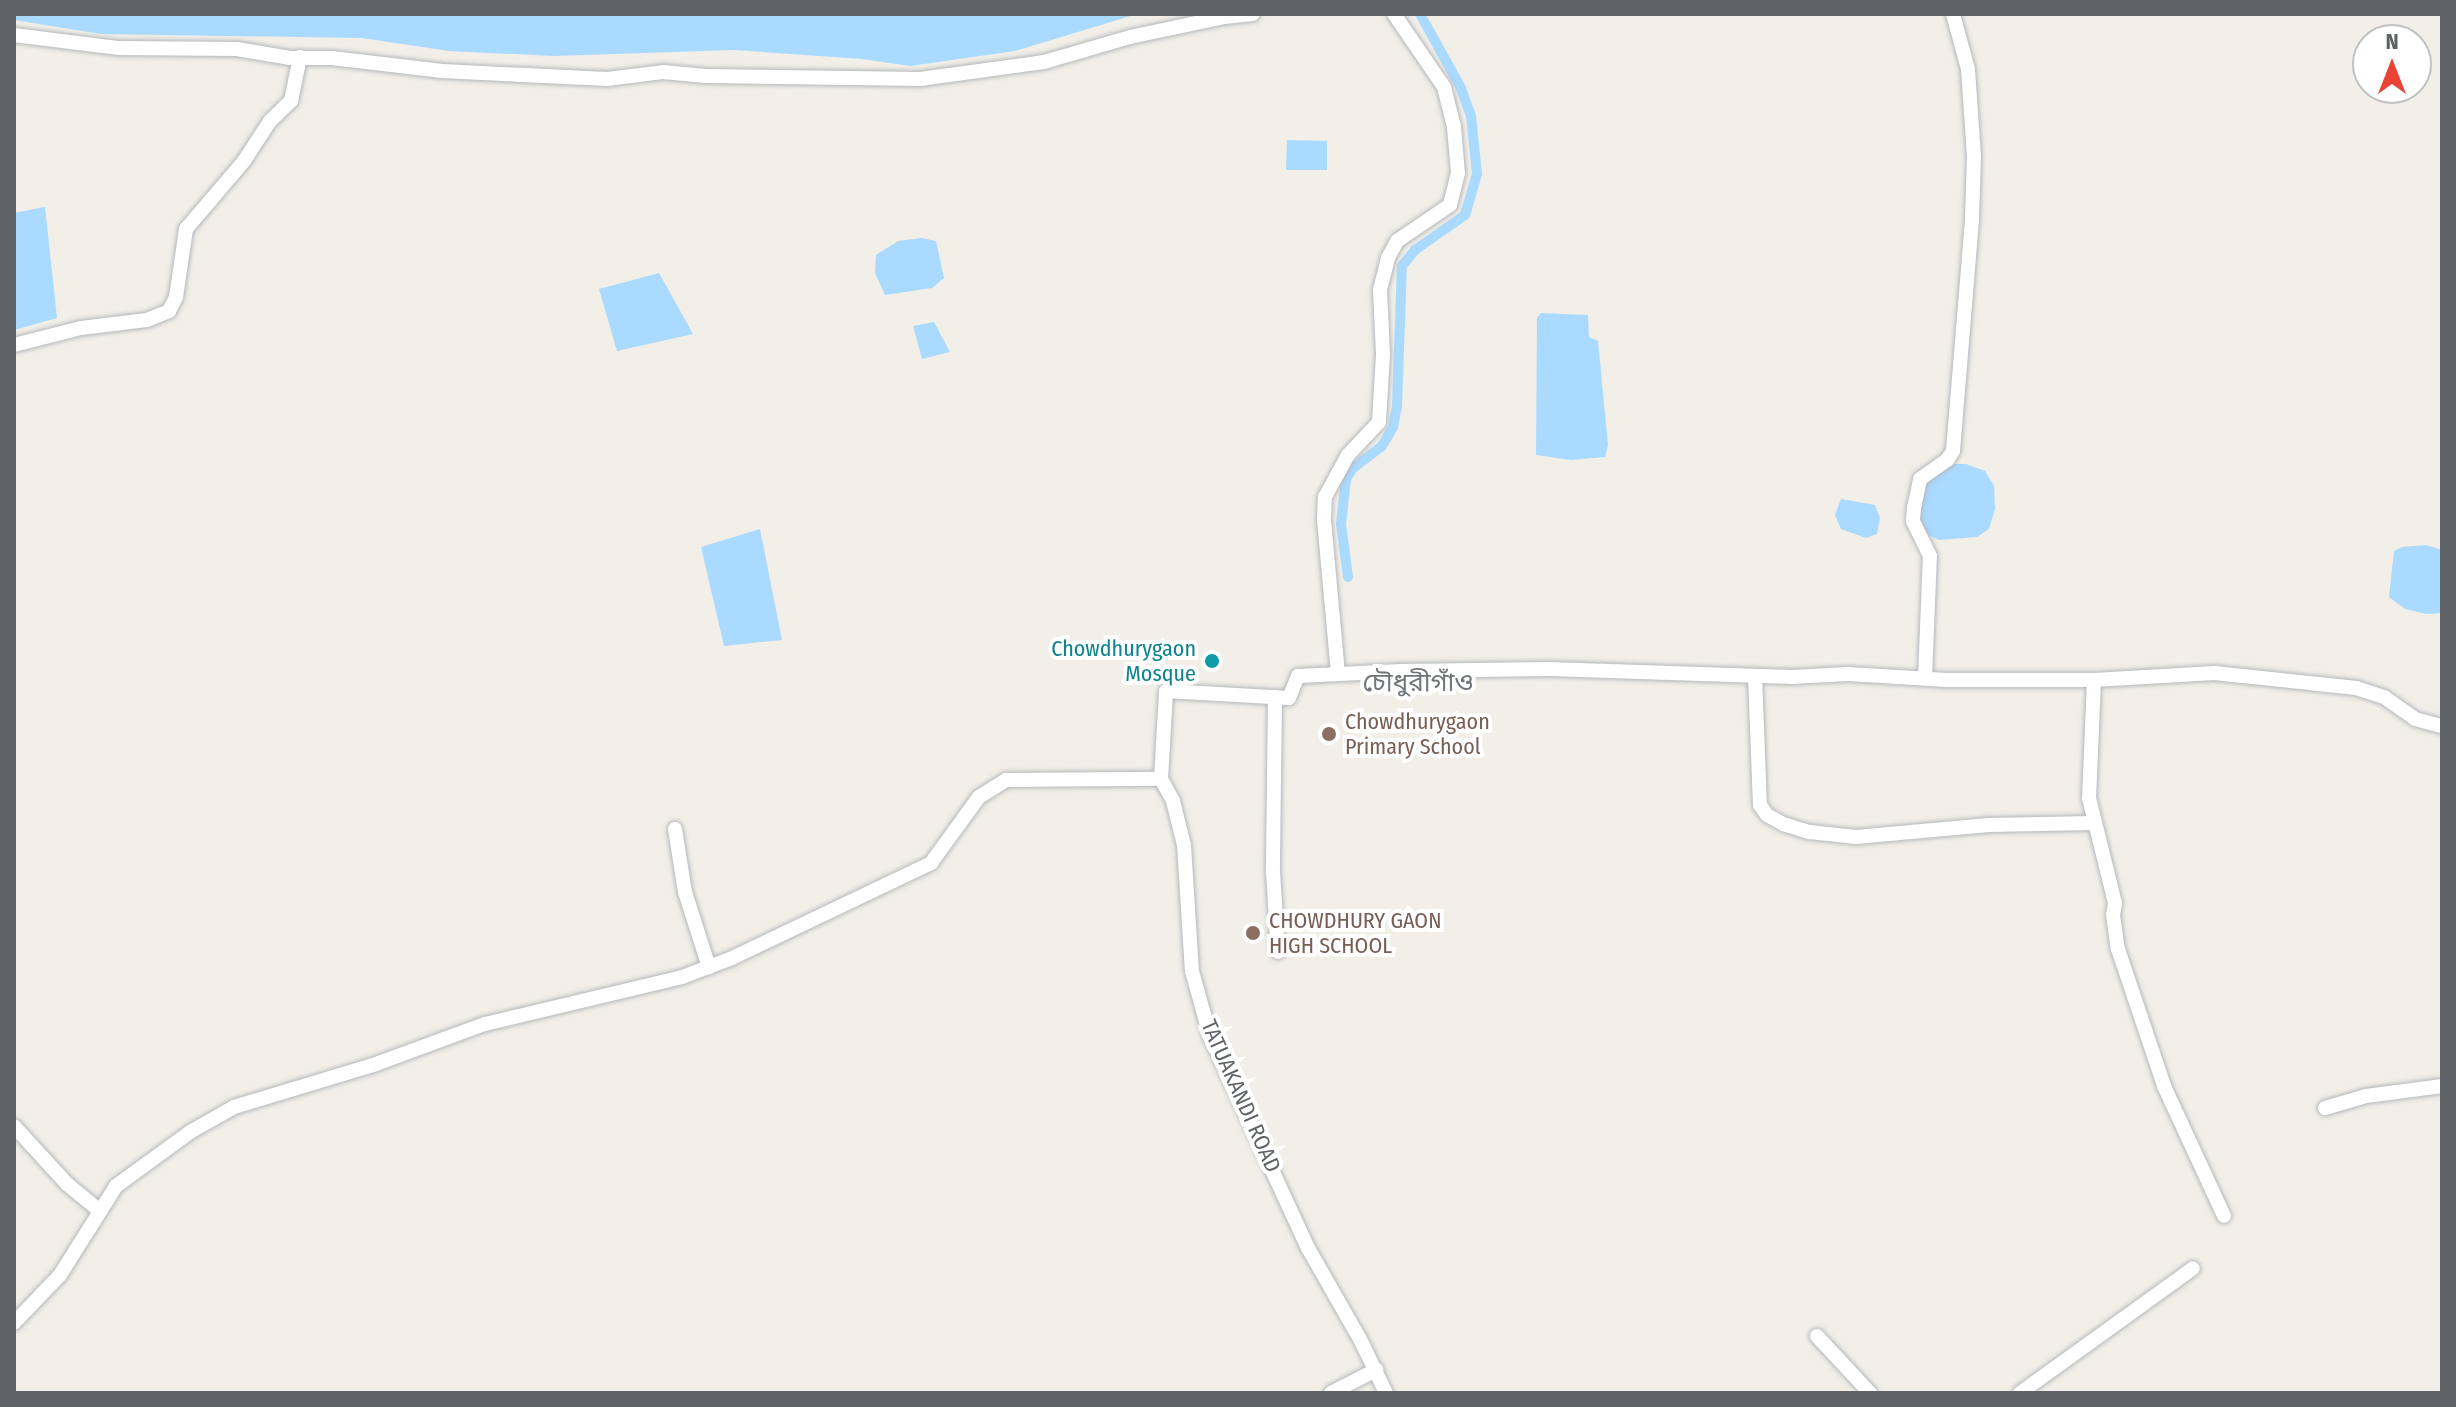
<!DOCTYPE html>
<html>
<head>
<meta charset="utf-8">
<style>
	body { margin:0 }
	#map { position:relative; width:2456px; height:1407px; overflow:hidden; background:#f1efe8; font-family:"Fira Sans Condensed","Noto Sans Bengali",sans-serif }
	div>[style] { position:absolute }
	.water>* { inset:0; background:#aadaff }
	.canal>* { height:10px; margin:-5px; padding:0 5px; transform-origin:5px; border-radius:5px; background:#aadaff }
	.roads { filter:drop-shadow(0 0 2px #b5b8bc) drop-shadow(0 0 2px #b5b8bc) }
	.minor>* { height:14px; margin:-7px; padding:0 7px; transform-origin:7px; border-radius:7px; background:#fff }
	.dots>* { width:22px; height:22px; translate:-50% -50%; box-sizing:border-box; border:4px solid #fff; border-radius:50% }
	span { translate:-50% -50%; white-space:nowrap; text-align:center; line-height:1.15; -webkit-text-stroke:8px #fff; paint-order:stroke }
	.culture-label { font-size:22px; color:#0d838f }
	.right { translate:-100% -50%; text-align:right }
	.education-label { font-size:22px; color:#785e54 }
	.left { translate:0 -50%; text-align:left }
	.street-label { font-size:22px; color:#5f6368 }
	.quarter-label { font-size:26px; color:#70757a }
	.frame { position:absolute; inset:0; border:16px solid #5f6368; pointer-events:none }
	.north { position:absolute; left:2352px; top:24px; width:80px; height:80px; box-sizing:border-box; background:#fff; border:2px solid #bfc1c3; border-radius:50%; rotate:0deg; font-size:22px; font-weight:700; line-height:32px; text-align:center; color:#5f6368 }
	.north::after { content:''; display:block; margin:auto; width:28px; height:36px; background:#ea4335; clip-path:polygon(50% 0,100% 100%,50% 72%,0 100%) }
</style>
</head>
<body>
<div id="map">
	<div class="water">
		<i style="clip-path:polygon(14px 14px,1137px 14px,1015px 51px,910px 66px,862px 59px,734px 50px,554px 56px,449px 51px,362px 38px,101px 34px,14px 20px)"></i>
		<i style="clip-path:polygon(1287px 140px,1327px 141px,1327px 170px,1286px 170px)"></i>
		<i style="clip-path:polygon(45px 207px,57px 318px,14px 330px,14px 213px)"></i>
		<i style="clip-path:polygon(922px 238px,936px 241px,944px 278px,932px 288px,885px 295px,875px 273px,876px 255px,898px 241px)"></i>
		<i style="clip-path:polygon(659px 273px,693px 334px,617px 351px,599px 289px)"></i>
		<i style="clip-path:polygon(1541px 313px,1588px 315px,1589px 337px,1598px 341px,1608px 445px,1605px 457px,1571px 460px,1536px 455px,1537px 318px)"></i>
		<i style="clip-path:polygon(934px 322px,950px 352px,922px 359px,913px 326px)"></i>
		<i style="clip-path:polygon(1945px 464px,1966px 464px,1985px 471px,1994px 486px,1995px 509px,1989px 529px,1977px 537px,1939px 540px,1922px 532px,1919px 526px,1924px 483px)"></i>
		<i style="clip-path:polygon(1841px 499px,1875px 505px,1880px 518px,1877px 534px,1866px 538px,1841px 529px,1835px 515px)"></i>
		<i style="clip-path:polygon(760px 529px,782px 640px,724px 646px,701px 547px)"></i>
		<i style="clip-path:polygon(2426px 545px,2442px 550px,2442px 613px,2426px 614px,2405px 609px,2389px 597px,2394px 551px,2402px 547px)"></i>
	</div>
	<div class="canal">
		<i style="left:1348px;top:577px;width:53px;rotate:-97.5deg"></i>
		<i style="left:1341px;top:524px;width:45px;rotate:-83.7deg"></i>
		<i style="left:1346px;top:479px;width:13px;rotate:-58deg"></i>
		<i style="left:1353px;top:468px;width:36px;rotate:-37deg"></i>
		<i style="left:1382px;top:446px;width:22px;rotate:-60deg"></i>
		<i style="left:1393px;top:427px;width:21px;rotate:-79deg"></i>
		<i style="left:1397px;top:406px;width:140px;rotate:-88deg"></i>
		<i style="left:1402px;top:266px;width:21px;rotate:-51deg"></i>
		<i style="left:1415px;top:250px;width:61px;rotate:-35deg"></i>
		<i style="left:1465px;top:215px;width:43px;rotate:-73.7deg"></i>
		<i style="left:1477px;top:174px;width:58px;rotate:-95.9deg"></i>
		<i style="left:1471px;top:116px;width:30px;rotate:-110deg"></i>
		<i style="left:1461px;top:88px;width:85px;rotate:-119deg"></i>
	</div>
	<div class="roads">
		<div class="minor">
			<i style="left:14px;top:35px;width:106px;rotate:7.1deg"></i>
			<i style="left:119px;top:48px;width:118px;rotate:0.5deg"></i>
			<i style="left:237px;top:49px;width:54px;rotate:9.6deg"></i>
			<i style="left:290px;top:58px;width:42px"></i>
			<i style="left:332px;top:58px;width:111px;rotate:6.7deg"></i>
			<i style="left:442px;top:71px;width:165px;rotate:2.8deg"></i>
			<i style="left:607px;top:79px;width:56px;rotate:-7.1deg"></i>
			<i style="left:663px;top:72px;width:43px;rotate:5.3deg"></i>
			<i style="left:706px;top:76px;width:214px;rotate:0.8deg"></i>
			<i style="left:920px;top:79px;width:125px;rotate:-7.8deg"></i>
			<i style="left:1044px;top:62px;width:90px;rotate:-16.2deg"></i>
			<i style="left:1130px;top:37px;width:96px;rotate:-12deg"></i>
			<i style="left:1224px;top:17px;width:29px;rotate:-6deg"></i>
			<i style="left:14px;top:345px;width:69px;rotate:-14.2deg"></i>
			<i style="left:81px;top:328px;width:66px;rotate:-6.9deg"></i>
			<i style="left:147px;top:320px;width:24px;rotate:-22deg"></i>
			<i style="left:169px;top:311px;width:16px;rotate:-63deg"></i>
			<i style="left:176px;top:297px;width:69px;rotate:-81.6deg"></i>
			<i style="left:186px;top:229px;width:89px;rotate:-49.5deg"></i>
			<i style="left:244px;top:161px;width:48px;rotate:-57deg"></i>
			<i style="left:270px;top:121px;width:29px;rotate:-44deg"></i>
			<i style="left:291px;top:101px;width:45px;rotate:-78.4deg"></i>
			<i style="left:1338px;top:674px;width:155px;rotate:-95.2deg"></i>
			<i style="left:1324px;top:520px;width:23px;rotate:-88deg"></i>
			<i style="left:1325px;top:497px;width:48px;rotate:-61.3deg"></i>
			<i style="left:1348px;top:455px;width:45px;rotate:-46.8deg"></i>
			<i style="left:1379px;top:422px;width:68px;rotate:-86.6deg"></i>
			<i style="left:1383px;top:354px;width:64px;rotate:-92.7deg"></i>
			<i style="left:1380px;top:290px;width:33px;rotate:-76deg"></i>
			<i style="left:1388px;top:258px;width:19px;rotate:-62deg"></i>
			<i style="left:1397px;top:241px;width:64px;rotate:-34.2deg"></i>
			<i style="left:1450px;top:205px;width:33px;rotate:-76deg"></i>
			<i style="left:1458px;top:173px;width:46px;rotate:-95deg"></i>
			<i style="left:1454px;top:127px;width:41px;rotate:-104deg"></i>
			<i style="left:1444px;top:87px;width:88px;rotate:-124.4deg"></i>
			<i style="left:1755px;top:676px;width:129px;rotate:87.8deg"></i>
			<i style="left:1760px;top:805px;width:12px;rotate:55deg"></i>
			<i style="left:1767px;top:815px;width:18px;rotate:29deg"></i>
			<i style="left:1783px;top:824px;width:28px;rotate:17deg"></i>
			<i style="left:1810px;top:832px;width:46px;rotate:6.2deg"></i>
			<i style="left:1856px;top:837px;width:133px;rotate:-5.2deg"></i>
			<i style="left:1988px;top:825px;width:105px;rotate:-1.1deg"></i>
			<i style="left:1925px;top:678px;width:122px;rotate:-87.7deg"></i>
			<i style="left:1930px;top:556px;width:39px;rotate:-116deg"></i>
			<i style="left:1913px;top:521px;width:13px;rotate:-86deg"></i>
			<i style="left:1914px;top:508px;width:30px;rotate:-78deg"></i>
			<i style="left:1920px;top:479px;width:33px;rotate:-35deg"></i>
			<i style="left:1947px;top:460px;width:11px;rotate:-56deg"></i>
			<i style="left:1953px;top:451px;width:233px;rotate:-85.3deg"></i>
			<i style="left:1972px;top:219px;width:62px;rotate:-88.2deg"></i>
			<i style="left:1974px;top:157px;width:88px;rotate:-93.9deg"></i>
			<i style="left:1968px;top:69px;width:57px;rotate:-105.3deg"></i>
			<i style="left:2094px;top:680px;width:118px;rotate:92.4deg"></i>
			<i style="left:2089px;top:798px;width:108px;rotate:76.1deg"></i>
			<i style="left:2115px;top:903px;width:12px;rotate:99deg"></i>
			<i style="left:2113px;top:915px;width:34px;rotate:82deg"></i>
			<i style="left:2118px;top:949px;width:145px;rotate:71.4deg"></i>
			<i style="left:2164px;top:1086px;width:143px;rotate:65.2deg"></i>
			<i style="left:1275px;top:697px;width:174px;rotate:90.7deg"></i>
			<i style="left:1273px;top:871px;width:81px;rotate:86.5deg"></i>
			<i style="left:1161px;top:779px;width:88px;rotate:-86.7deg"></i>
			<i style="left:1166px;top:691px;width:123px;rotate:3.3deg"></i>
			<i style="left:1289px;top:698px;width:24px;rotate:-68deg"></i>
			<i style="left:1298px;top:676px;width:103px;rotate:-2.8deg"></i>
			<i style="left:1401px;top:671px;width:148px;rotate:-0.8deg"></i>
			<i style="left:1549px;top:669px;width:243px;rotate:1.9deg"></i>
			<i style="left:1792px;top:677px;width:56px;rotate:-3.1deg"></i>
			<i style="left:1848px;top:674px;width:99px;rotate:3.5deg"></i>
			<i style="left:1947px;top:680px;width:147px"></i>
			<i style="left:2094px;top:680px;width:120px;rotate:-3.3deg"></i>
			<i style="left:2214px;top:673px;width:143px;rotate:6deg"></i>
			<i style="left:2356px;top:688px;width:29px;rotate:18deg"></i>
			<i style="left:2384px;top:697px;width:38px;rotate:35deg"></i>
			<i style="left:2415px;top:719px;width:28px;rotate:15deg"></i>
			<i style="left:1161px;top:779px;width:25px;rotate:61deg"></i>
			<i style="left:1173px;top:801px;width:45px;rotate:76deg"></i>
			<i style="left:1184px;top:845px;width:126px;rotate:86.4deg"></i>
			<i style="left:1192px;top:971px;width:67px;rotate:74.5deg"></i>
			<i style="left:1210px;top:1036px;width:234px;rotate:65.2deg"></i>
			<i style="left:1308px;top:1248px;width:105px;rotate:60.3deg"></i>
			<i style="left:1360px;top:1339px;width:60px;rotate:64.3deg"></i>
			<i style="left:675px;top:829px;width:64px;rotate:81deg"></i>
			<i style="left:685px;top:892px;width:79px;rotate:72.3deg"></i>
			<i style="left:2325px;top:1108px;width:43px;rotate:-16.3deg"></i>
			<i style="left:2366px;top:1096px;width:77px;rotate:-7.5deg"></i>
			<i style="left:14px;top:1126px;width:79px;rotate:47.6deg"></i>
			<i style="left:67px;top:1184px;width:43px;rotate:39.3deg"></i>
			<i style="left:14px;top:1323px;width:66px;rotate:-46.2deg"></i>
			<i style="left:60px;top:1275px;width:105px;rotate:-57.8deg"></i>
			<i style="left:116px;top:1186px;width:92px;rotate:-36.1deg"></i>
			<i style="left:190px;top:1132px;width:51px;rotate:-29.6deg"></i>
			<i style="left:234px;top:1107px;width:148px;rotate:-16.8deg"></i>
			<i style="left:376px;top:1064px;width:116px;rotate:-20.2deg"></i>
			<i style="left:485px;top:1024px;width:203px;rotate:-13.4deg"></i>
			<i style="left:682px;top:977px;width:51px;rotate:-20.6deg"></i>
			<i style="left:730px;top:959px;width:223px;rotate:-25.5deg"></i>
			<i style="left:931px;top:863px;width:82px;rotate:-54deg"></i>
			<i style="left:979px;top:797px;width:32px;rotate:-32deg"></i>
			<i style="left:1006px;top:780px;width:155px;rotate:-0.4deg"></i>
			<i style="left:1817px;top:1336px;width:78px;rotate:47.1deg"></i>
			<i style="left:1331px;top:1393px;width:51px;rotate:-27.1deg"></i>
			<i style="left:2020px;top:1393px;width:213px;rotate:-35.8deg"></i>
		</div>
	</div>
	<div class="dots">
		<i style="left:1212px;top:661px;background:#0f9aa8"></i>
		<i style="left:1329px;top:734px;background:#8d6e63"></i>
		<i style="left:1253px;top:933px;background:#8d6e63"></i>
	</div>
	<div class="culture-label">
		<span class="right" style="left:1196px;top:661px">Chowdhurygaon<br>Mosque</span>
	</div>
	<div class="education-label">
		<span class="left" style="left:1345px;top:734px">Chowdhurygaon<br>Primary School</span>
		<span class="left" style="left:1269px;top:933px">CHOWDHURY GAON<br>HIGH SCHOOL</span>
	</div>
	<div class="street-label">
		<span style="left:1241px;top:1096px;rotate:66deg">TATUAKANDI ROAD</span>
	</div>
	<div class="quarter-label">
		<span style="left:1418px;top:683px">চৌধুরীগাঁও</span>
	</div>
	<div class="frame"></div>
	<div class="north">N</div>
</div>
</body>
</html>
